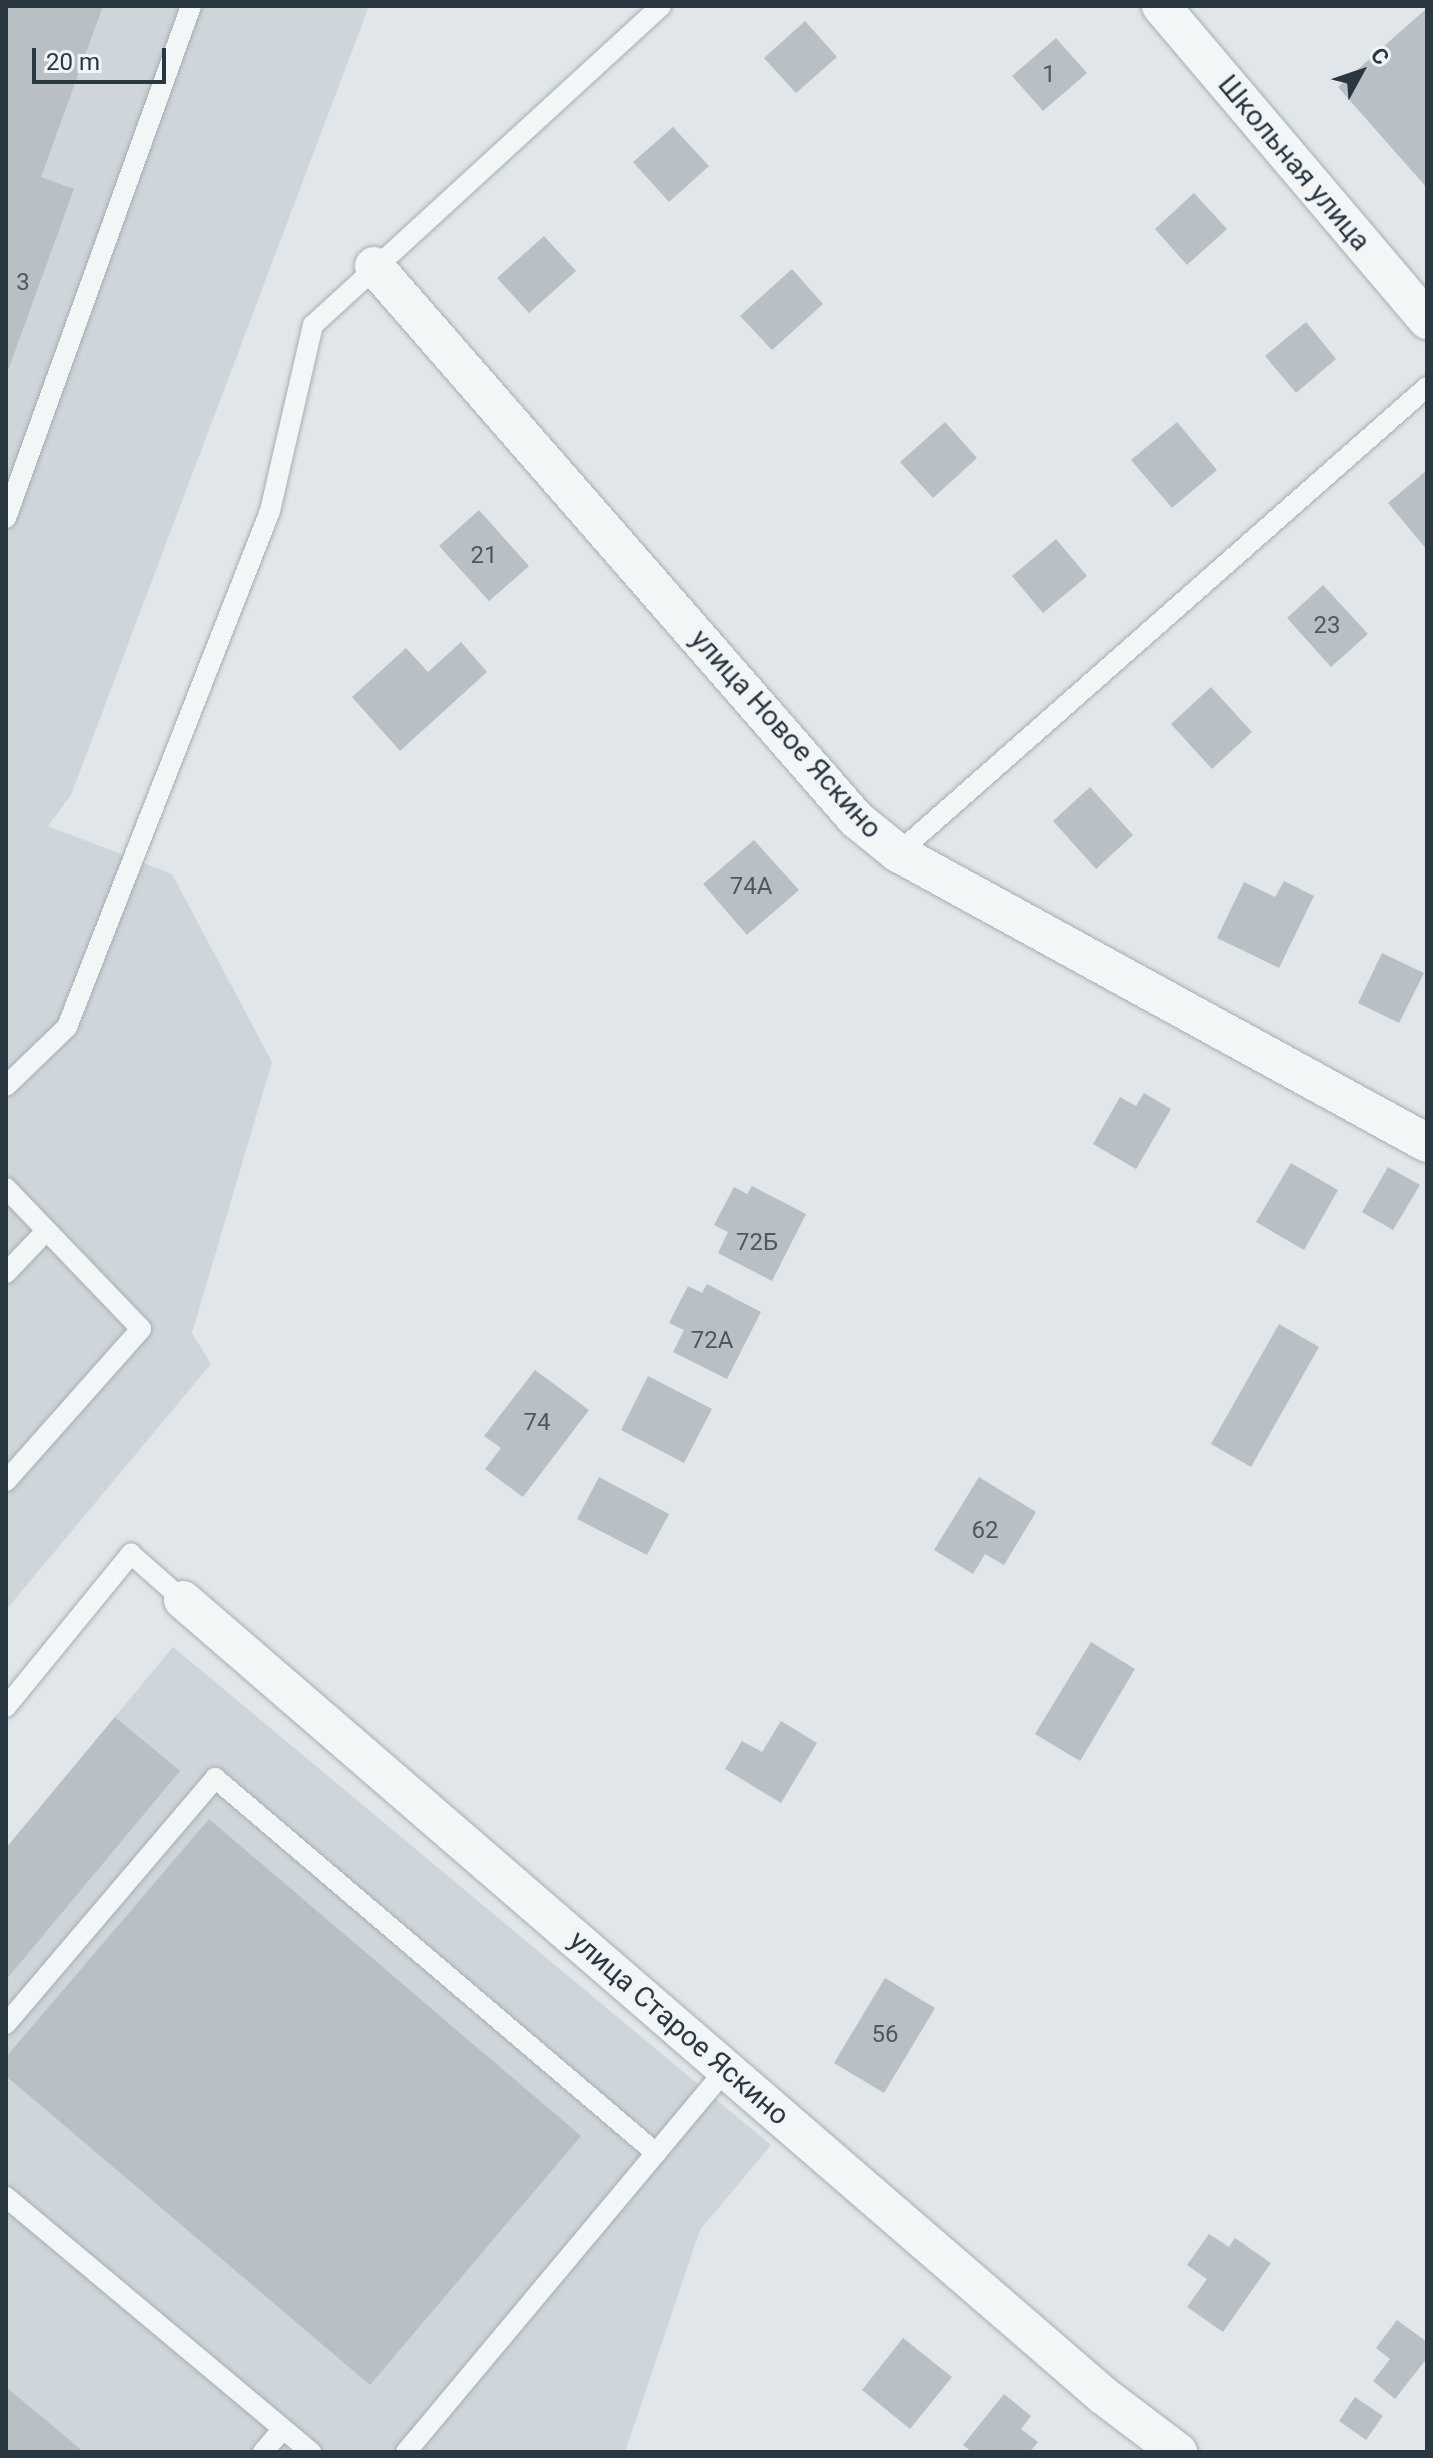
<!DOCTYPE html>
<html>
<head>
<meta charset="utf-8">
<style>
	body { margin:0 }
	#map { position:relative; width:1433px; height:2458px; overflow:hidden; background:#e0e6e9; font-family:Roboto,sans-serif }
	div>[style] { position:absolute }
	.built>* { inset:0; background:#ced6db }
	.building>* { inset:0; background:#b8c0c6 }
	.roads { filter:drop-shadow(0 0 2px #a5aeb3) drop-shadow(0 0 2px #a5aeb3) }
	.lane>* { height:20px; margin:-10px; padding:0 10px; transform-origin:10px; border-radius:10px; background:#f3f6f7 }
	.street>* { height:38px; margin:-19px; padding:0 19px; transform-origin:19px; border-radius:19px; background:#f3f6f7 }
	span { translate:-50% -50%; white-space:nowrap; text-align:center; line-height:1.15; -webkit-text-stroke:6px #f0f4f7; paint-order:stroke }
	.number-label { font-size:24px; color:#4d5962 }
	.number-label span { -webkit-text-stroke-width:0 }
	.street-label { font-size:28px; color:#293741 }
	.frame { position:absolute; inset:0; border:8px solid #293741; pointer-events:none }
	.north { position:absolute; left:1321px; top:32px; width:80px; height:80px; -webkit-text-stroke:6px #f0f4f7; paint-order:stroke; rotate:50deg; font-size:22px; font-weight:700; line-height:32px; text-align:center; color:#293741 }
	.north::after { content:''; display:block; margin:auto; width:28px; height:36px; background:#293741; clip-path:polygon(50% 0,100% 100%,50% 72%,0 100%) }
	.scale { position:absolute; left:32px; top:48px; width:134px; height:36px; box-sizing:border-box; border:4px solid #293741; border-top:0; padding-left:10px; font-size:24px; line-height:28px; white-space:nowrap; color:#293741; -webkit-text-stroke:6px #f0f4f7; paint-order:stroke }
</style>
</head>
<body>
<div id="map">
	<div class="built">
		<i style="clip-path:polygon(6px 6px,369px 6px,71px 795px,48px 826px,172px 874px,272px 1062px,192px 1333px,211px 1364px,6px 1610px)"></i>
		<i style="clip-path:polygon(173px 1647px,771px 2145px,700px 2230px,625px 2452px,6px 2452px,6px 1848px)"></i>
	</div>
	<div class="building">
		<i style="clip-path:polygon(6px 6px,103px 6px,41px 177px,74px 189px,6px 376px)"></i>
		<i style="clip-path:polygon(1427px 8px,1427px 188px,1338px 87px)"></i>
		<i style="clip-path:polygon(805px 21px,837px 57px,796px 93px,764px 58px)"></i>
		<i style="clip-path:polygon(1056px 38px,1087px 73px,1043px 111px,1012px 76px)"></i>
		<i style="clip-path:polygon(673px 127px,709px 166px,669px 202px,633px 162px)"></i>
		<i style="clip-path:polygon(1194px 193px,1227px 229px,1187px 265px,1155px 229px)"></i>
		<i style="clip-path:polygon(544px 236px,576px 271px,529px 313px,497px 278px)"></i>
		<i style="clip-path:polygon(792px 269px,823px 304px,772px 350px,740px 316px)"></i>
		<i style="clip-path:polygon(1306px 322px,1336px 359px,1296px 393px,1265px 356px)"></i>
		<i style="clip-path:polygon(945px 422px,977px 458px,933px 498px,900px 462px)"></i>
		<i style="clip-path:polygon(1177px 422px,1217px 470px,1172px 508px,1131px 460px)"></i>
		<i style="clip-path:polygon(1427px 470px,1427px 550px,1388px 503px)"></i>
		<i style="clip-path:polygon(479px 510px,529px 566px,489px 601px,439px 546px)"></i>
		<i style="clip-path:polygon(1056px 539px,1087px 576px,1043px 613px,1012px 576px)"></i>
		<i style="clip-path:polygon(1323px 585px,1368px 634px,1331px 667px,1287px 618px)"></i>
		<i style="clip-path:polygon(461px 642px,487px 672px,400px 751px,352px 697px,406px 648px,428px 672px)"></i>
		<i style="clip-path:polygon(1211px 687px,1252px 732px,1212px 769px,1171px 724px)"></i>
		<i style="clip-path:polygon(1090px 787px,1133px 835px,1096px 869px,1053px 821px)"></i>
		<i style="clip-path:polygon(754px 840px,799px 890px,747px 935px,703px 884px)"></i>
		<i style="clip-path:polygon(1284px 881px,1314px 896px,1279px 968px,1217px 938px,1244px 882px,1275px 897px)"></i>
		<i style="clip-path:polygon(1382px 953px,1424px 973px,1399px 1023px,1358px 1003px)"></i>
		<i style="clip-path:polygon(1144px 1093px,1171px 1109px,1136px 1169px,1093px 1144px,1120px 1097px,1136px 1106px)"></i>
		<i style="clip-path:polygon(1291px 1163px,1338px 1190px,1304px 1250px,1256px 1222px)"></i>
		<i style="clip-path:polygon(1388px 1167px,1420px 1185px,1393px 1230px,1362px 1212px)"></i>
		<i style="clip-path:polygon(752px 1186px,806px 1214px,772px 1281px,718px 1253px,728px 1232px,714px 1225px,734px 1187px,747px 1194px)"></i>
		<i style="clip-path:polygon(707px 1284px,761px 1312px,727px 1379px,673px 1352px,684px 1330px,669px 1323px,688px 1286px,702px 1293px)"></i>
		<i style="clip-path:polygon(1279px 1324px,1319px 1347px,1251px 1467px,1211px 1444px)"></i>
		<i style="clip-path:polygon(535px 1370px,589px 1410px,523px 1497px,485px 1469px,501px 1448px,484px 1436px)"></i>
		<i style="clip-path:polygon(648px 1376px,712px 1409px,684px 1463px,621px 1430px)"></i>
		<i style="clip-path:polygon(599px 1477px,669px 1514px,647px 1555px,577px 1519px)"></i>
		<i style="clip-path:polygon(979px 1477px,1036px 1512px,1004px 1565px,985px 1554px,973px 1574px,934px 1550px)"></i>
		<i style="clip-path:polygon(1091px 1642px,1135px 1669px,1080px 1761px,1035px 1734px)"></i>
		<i style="clip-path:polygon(115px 1717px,180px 1771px,6px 1980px,6px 1848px)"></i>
		<i style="clip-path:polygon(781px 1721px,817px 1743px,781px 1803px,725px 1769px,742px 1741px,762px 1752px)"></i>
		<i style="clip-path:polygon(209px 1819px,581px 2136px,370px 2385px,6px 2076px,6px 2057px)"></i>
		<i style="clip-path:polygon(885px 1978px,935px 2008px,884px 2093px,834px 2063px)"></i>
		<i style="clip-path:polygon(1209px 2234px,1229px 2247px,1235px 2238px,1271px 2263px,1223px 2332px,1187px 2307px,1207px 2279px,1187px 2265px)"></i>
		<i style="clip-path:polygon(1397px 2320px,1427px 2342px,1427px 2358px,1395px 2399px,1373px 2381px,1390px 2359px,1376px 2348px)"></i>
		<i style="clip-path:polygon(903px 2338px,952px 2377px,910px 2429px,862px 2390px)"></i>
		<i style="clip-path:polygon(6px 2387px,84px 2452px,6px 2452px)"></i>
		<i style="clip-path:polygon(1004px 2394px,1031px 2416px,1021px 2429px,1038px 2442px,1030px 2452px,972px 2452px,963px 2445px)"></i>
		<i style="clip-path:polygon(1355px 2397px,1383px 2416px,1366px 2440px,1339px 2421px)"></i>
	</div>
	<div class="roads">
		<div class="lane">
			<i style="left:6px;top:518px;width:544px;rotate:-70.13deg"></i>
			<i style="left:898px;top:853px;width:705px;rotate:-41.38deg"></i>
			<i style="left:6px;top:1086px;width:85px;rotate:-44deg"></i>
			<i style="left:67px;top:1027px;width:554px;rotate:-68.52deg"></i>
			<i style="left:270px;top:511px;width:191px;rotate:-77deg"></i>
			<i style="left:313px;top:325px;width:472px;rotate:-42.5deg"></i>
			<i style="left:6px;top:1188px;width:195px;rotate:46.2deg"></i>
			<i style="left:141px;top:1329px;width:203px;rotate:131.6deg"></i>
			<i style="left:6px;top:1273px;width:59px;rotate:-46.4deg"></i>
			<i style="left:6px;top:1707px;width:198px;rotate:-50.8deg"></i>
			<i style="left:131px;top:1554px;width:69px;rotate:41.5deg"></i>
			<i style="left:6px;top:2024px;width:323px;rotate:-49.6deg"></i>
			<i style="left:215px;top:1778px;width:579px;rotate:40.38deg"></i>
			<i style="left:6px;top:2197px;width:398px;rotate:39.9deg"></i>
			<i style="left:263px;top:2452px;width:30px;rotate:-49deg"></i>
			<i style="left:406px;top:2452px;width:499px;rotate:-50.1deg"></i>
		</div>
		<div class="street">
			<i style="left:1161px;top:6px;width:412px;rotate:49.7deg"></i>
			<i style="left:374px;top:266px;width:734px;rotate:48.92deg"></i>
			<i style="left:856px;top:819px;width:54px;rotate:39deg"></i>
			<i style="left:898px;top:853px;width:603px;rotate:28.73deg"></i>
			<i style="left:183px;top:1600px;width:1217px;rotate:40.84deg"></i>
			<i style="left:1104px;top:2396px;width:93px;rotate:37.1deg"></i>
		</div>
	</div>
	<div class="number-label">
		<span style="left:1049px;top:75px">1</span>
		<span style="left:23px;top:283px">3</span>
		<span style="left:484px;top:556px">21</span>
		<span style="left:1327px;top:626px">23</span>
		<span style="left:751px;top:887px">74А</span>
		<span style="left:757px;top:1243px">72Б</span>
		<span style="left:712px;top:1341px">72А</span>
		<span style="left:537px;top:1423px">74</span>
		<span style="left:985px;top:1531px">62</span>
		<span style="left:885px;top:2035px">56</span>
	</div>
	<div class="street-label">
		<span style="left:1294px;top:163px;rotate:50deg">Школьная улица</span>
		<span style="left:786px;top:734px;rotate:48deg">улица Новое Яскино</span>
		<span style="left:679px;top:2028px;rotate:41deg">улица Старое Яскино</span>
	</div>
	<div class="frame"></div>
	<div class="north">С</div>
	<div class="scale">20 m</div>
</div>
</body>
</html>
